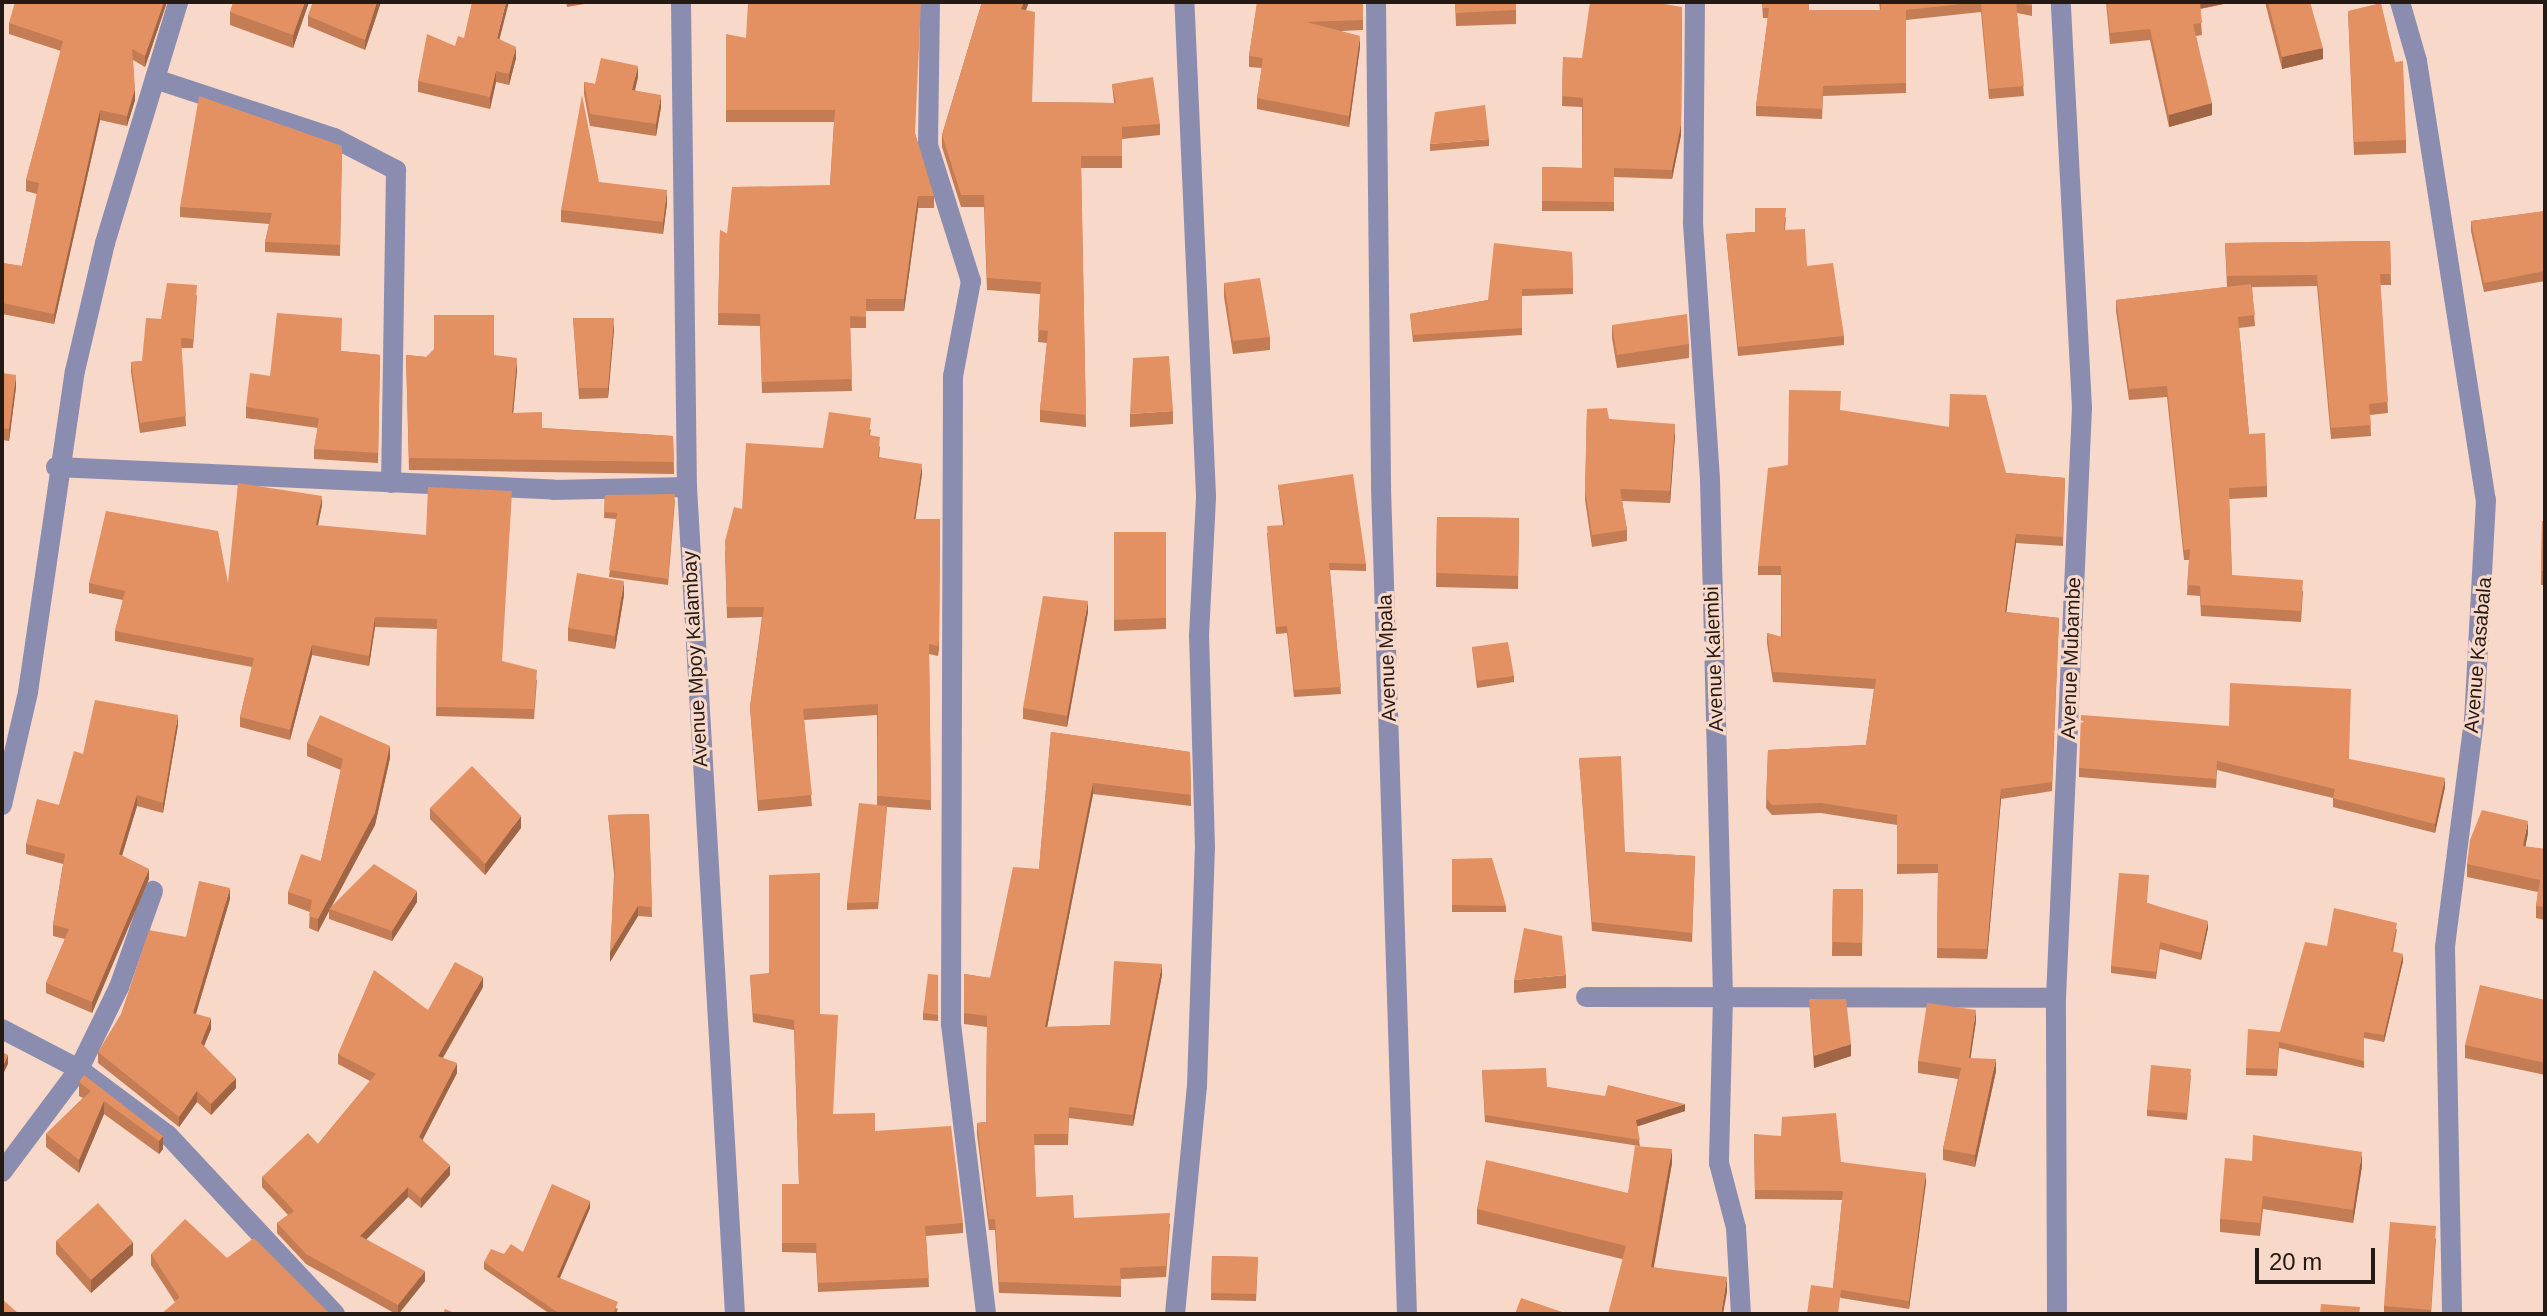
<!DOCTYPE html>
<html>
<head>
<meta charset="utf-8">
<style>
	body { margin:0 }
	#map { position:relative; width:2547px; height:1316px; overflow:hidden; background:#f8d8c8; font-family:Arial,sans-serif }
	div>[style] { position:absolute }
	.minor>* { height:20px; margin:-10px; padding:0 10px; transform-origin:10px; border-radius:10px; background:#8b8db0 }
	.wall>* { inset:0; background:#c37c54 }
	.shaded-wall>* { inset:0; background:#9f6545 }
	.building>* { inset:0; background:#e39062 }
	span { translate:-50% -50%; white-space:nowrap; text-align:center; line-height:1.15; -webkit-text-stroke:6px #f8d8c8; paint-order:stroke }
	.street-label { font-size:20px; color:#241913 }
	.frame { position:absolute; inset:0; border:4px solid #241913; pointer-events:none }
	.scale { position:absolute; left:2255px; top:1248px; width:120px; height:36px; box-sizing:border-box; border:4px solid #241913; border-top:0; padding-left:10px; font-size:24px; line-height:28px; white-space:nowrap; color:#241913; -webkit-text-stroke:6px #f8d8c8; paint-order:stroke }
</style>
</head>
<body>
<div id="map">
	<div class="minor">
		<i style="left:681px;top:2px;width:485px;rotate:89.3deg"></i>
		<i style="left:687px;top:487px;width:828px;rotate:86.68deg"></i>
		<i style="left:930px;top:2px;width:143px;rotate:90.8deg"></i>
		<i style="left:928px;top:145px;width:143px;rotate:72.5deg"></i>
		<i style="left:971px;top:281px;width:97px;rotate:100.7deg"></i>
		<i style="left:953px;top:376px;width:648px;rotate:90.18deg"></i>
		<i style="left:951px;top:1024px;width:292px;rotate:83.1deg"></i>
		<i style="left:1376px;top:2px;width:486px;rotate:89.4deg"></i>
		<i style="left:1381px;top:488px;width:826px;rotate:88.2deg"></i>
		<i style="left:1695px;top:2px;width:221px;rotate:90.5deg"></i>
		<i style="left:1693px;top:223px;width:258px;rotate:86.2deg"></i>
		<i style="left:1710px;top:480px;width:517px;rotate:88.56deg"></i>
		<i style="left:1723px;top:997px;width:166px;rotate:91.4deg"></i>
		<i style="left:1719px;top:1163px;width:67px;rotate:75.3deg"></i>
		<i style="left:1736px;top:1228px;width:86px;rotate:86.7deg"></i>
		<i style="left:2400px;top:2px;width:61px;rotate:73.9deg"></i>
		<i style="left:2417px;top:61px;width:444px;rotate:81.1deg"></i>
		<i style="left:2486px;top:500px;width:220px;rotate:93.1deg"></i>
		<i style="left:2474px;top:720px;width:229px;rotate:97.3deg"></i>
		<i style="left:2445px;top:947px;width:367px;rotate:88.9deg"></i>
		<i style="left:155px;top:79px;width:188px;rotate:18.2deg"></i>
		<i style="left:334px;top:138px;width:70px;rotate:27.3deg"></i>
		<i style="left:396px;top:170px;width:313px;rotate:90.9deg"></i>
		<i style="left:56px;top:467px;width:498px;rotate:2.6deg"></i>
		<i style="left:553px;top:490px;width:134px;rotate:-1.3deg"></i>
		<i style="left:2px;top:805px;width:116px;rotate:-77deg"></i>
		<i style="left:28px;top:692px;width:324px;rotate:-81.7deg"></i>
		<i style="left:75px;top:371px;width:131px;rotate:-76.8deg"></i>
		<i style="left:105px;top:243px;width:252px;rotate:-73.1deg"></i>
		<i style="left:1586px;top:997px;width:470px;rotate:0.1deg"></i>
		<i style="left:2px;top:1029px;width:87px;rotate:27.5deg"></i>
		<i style="left:79px;top:1069px;width:111px;rotate:36.6deg"></i>
		<i style="left:168px;top:1135px;width:245px;rotate:47deg"></i>
		<i style="left:2px;top:1172px;width:129px;rotate:-53.2deg"></i>
		<i style="left:79px;top:1069px;width:91px;rotate:-64deg"></i>
		<i style="left:119px;top:987px;width:102px;rotate:-70.5deg"></i>
		<i style="left:1175px;top:1314px;width:229px;rotate:-84.5deg"></i>
		<i style="left:1197px;top:1086px;width:238px;rotate:-88.1deg"></i>
		<i style="left:1205px;top:848px;width:212px;rotate:-91.6deg"></i>
		<i style="left:1199px;top:636px;width:140px;rotate:-87.1deg"></i>
		<i style="left:1206px;top:496px;width:494px;rotate:-92.5deg"></i>
		<i style="left:2057px;top:1314px;width:316px;rotate:-90.2deg"></i>
		<i style="left:2056px;top:998px;width:591px;rotate:-87.48deg"></i>
		<i style="left:2082px;top:408px;width:407px;rotate:-93deg"></i>
	</div>
	<div class="wall">
		<i style="clip-path:polygon(167px 2px,145px 67px,133px 60px,135px 100px,127px 126px,100px 120px,54px 324px,2px 314px,2px 263px,22px 266px,37px 194px,26px 191px,26px 180px,61px 51px,9px 34px,9px 23px)"></i>
		<i style="clip-path:polygon(309px 2px,293px 48px,230px 25px,230px 12px)"></i>
		<i style="clip-path:polygon(313px 2px,381px 2px,365px 50px,308px 26px,308px 16px)"></i>
		<i style="clip-path:polygon(566px 2px,596px 2px,567px 7px)"></i>
		<i style="clip-path:polygon(982px 2px,1029px 2px,1026px 10px,1032px 102px,1114px 103px,1112px 84px,1160px 124px,1160px 135px,1122px 139px,1122px 168px,1081px 168px,1086px 427px,1040px 422px,1040px 410px,1047px 343px,1038px 342px,1040px 294px,987px 290px,984px 207px,961px 207px,942px 147px,942px 135px)"></i>
		<i style="clip-path:polygon(1248px 2px,1363px 2px,1363px 30px,1341px 31px,1360px 47px,1349px 127px,1257px 109px,1257px 98px,1262px 68px,1249px 67px,1249px 56px,1257px 4px)"></i>
		<i style="clip-path:polygon(1455px 2px,1516px 2px,1516px 24px,1456px 26px)"></i>
		<i style="clip-path:polygon(1762px 2px,1809px 10px,1880px 10px,1879px 2px,2032px 2px,2032px 16px,2017px 13px,2024px 96px,1989px 99px,1981px 12px,1906px 20px,1906px 93px,1823px 96px,1822px 119px,1756px 116px,1756px 106px,1768px 18px,1763px 18px)"></i>
		<i style="clip-path:polygon(2106px 2px,2233px 2px,2200px 9px,2202px 35px,2196px 36px,2212px 115px,2169px 127px,2150px 40px,2110px 44px)"></i>
		<i style="clip-path:polygon(2265px 2px,2310px 2px,2323px 59px,2282px 69px)"></i>
		<i style="clip-path:polygon(2348px 11px,2406px 140px,2406px 153px,2354px 155px)"></i>
		<i style="clip-path:polygon(726px 34px,915px 134px,934px 196px,934px 208px,918px 208px,904px 311px,866px 311px,866px 328px,850px 328px,852px 391px,762px 393px,760px 326px,718px 325px,720px 230px,727px 234px,830px 185px,834px 122px,726px 122px)"></i>
		<i style="clip-path:polygon(464px 38px,499px 39px,516px 58px,509px 85px,496px 82px,490px 109px,418px 92px,418px 81px)"></i>
		<i style="clip-path:polygon(1563px 57px,1681px 135px,1672px 179px,1614px 177px,1614px 211px,1542px 211px,1542px 167px,1582px 168px,1582px 107px,1562px 106px)"></i>
		<i style="clip-path:polygon(638px 77px,635px 90px,661px 107px,656px 136px,590px 126px,584px 94px,584px 82px,595px 84px)"></i>
		<i style="clip-path:polygon(1489px 139px,1489px 146px,1430px 151px,1430px 144px)"></i>
		<i style="clip-path:polygon(342px 146px,340px 256px,265px 252px,265px 242px,269px 224px,180px 217px,180px 207px)"></i>
		<i style="clip-path:polygon(599px 182px,667px 203px,663px 234px,561px 222px,561px 210px)"></i>
		<i style="clip-path:polygon(2545px 211px,2545px 281px,2484px 292px,2471px 231px,2471px 221px)"></i>
		<i style="clip-path:polygon(1786px 217px,1785px 230px,1807px 266px,1844px 336px,1844px 345px,1738px 356px,1726px 234px,1755px 232px)"></i>
		<i style="clip-path:polygon(2390px 241px,2391px 285px,2380px 285px,2388px 413px,2370px 415px,2371px 436px,2331px 439px,2317px 286px,2252px 287px,2255px 326px,2239px 328px,2249px 434px,2267px 486px,2267px 497px,2229px 499px,2232px 575px,2303px 591px,2301px 622px,2201px 616px,2200px 596px,2187px 595px,2189px 560px,2184px 560px,2167px 397px,2129px 400px,2116px 311px,2116px 300px,2227px 287px,2225px 243px)"></i>
		<i style="clip-path:polygon(1572px 252px,1573px 294px,1522px 296px,1522px 335px,1413px 342px,1410px 314px,1488px 300px)"></i>
		<i style="clip-path:polygon(1224px 283px,1270px 337px,1270px 350px,1233px 354px,1224px 297px)"></i>
		<i style="clip-path:polygon(197px 295px,193px 348px,181px 348px,186px 426px,140px 433px,131px 372px,131px 362px,142px 361px,161px 319px)"></i>
		<i style="clip-path:polygon(573px 318px,614px 329px,608px 398px,579px 399px)"></i>
		<i style="clip-path:polygon(1612px 325px,1689px 344px,1689px 358px,1617px 368px,1612px 338px)"></i>
		<i style="clip-path:polygon(341px 351px,380px 355px,378px 463px,314px 459px,314px 449px,318px 428px,246px 418px,246px 407px,270px 376px)"></i>
		<i style="clip-path:polygon(406px 355px,426px 357px,494px 355px,517px 370px,513px 413px,542px 428px,673px 436px,674px 474px,409px 470px)"></i>
		<i style="clip-path:polygon(2px 373px,16px 387px,9px 441px,2px 440px)"></i>
		<i style="clip-path:polygon(1587px 409px,1609px 419px,1675px 435px,1670px 503px,1622px 501px,1627px 530px,1627px 541px,1592px 547px,1585px 500px)"></i>
		<i style="clip-path:polygon(1173px 411px,1173px 424px,1130px 427px,1130px 414px)"></i>
		<i style="clip-path:polygon(1841px 411px,2006px 473px,2065px 478px,2063px 546px,2016px 543px,2006px 612px,2059px 618px,2052px 791px,2001px 799px,1987px 959px,1937px 958px,1938px 873px,1897px 874px,1897px 825px,1821px 813px,1772px 815px,1766px 808px,1768px 750px,1866px 745px,1874px 689px,1773px 682px,1767px 643px,1767px 633px,1781px 637px,1781px 575px,1758px 575px,1758px 566px)"></i>
		<i style="clip-path:polygon(871px 429px,870px 435px,880px 447px,879px 457px,922px 474px,915px 519px,940px 519px,939px 650px,938px 656px,929px 654px,931px 810px,887px 807px,878px 909px,847px 910px,847px 903px,877px 805px,877px 715px,804px 720px,812px 806px,758px 811px,750px 707px,762px 617px,727px 618px,725px 552px,742px 509px,823px 448px)"></i>
		<i style="clip-path:polygon(1278px 485px,1366px 564px,1366px 571px,1330px 570px,1341px 694px,1294px 697px,1287px 633px,1276px 634px,1267px 533px,1283px 525px)"></i>
		<i style="clip-path:polygon(605px 495px,675px 500px,668px 585px,609px 577px,616px 519px,604px 518px)"></i>
		<i style="clip-path:polygon(322px 505px,318px 525px,502px 661px,537px 680px,534px 719px,436px 716px,437px 629px,375px 627px,369px 666px,312px 655px,290px 740px,240px 727px,240px 717px,252px 667px,115px 641px,115px 631px,123px 600px,89px 593px,89px 583px,228px 583px)"></i>
		<i style="clip-path:polygon(1437px 517px,1519px 518px,1518px 589px,1436px 587px)"></i>
		<i style="clip-path:polygon(2542px 521px,2545px 522px,2545px 585px,2541px 585px)"></i>
		<i style="clip-path:polygon(1114px 532px,1166px 532px,1166px 629px,1114px 631px)"></i>
		<i style="clip-path:polygon(624px 595px,615px 649px,568px 641px,568px 628px)"></i>
		<i style="clip-path:polygon(1088px 612px,1067px 727px,1023px 719px,1023px 708px)"></i>
		<i style="clip-path:polygon(1472px 647px,1514px 676px,1514px 682px,1477px 688px)"></i>
		<i style="clip-path:polygon(178px 725px,163px 813px,137px 806px,122px 856px,149px 879px,92px 1013px,46px 993px,46px 983px,65px 939px,53px 936px,53px 925px,63px 864px,26px 854px,26px 844px,59px 805px,83px 754px)"></i>
		<i style="clip-path:polygon(2229px 726px,2445px 787px,2435px 833px,2333px 807px,2333px 798px,2217px 770px,2216px 788px,2079px 777px,2079px 768px)"></i>
		<i style="clip-path:polygon(1051px 732px,1190px 752px,1191px 806px,1093px 794px,1047px 1027px,1110px 1025px,1162px 975px,1133px 1126px,1069px 1118px,1068px 1145px,1034px 1145px,1036px 1197px,1074px 1218px,1170px 1224px,1166px 1277px,1121px 1279px,1121px 1297px,999px 1293px,995px 1230px,989px 1230px,977px 1134px,977px 1123px,986px 1122px,987px 1027px,964px 1024px,964px 974px,990px 978px,1039px 869px)"></i>
		<i style="clip-path:polygon(307px 743px,390px 758px,375px 825px,332px 906px,417px 902px,392px 941px,329px 919px,329px 911px,318px 932px,309px 928px,310px 912px,288px 904px,288px 892px,321px 861px,341px 770px,307px 756px)"></i>
		<i style="clip-path:polygon(1579px 758px,1625px 852px,1695px 856px,1692px 942px,1592px 931px)"></i>
		<i style="clip-path:polygon(430px 808px,521px 828px,485px 875px,430px 819px)"></i>
		<i style="clip-path:polygon(649px 814px,652px 917px,638px 916px,610px 962px,614px 874px,608px 815px)"></i>
		<i style="clip-path:polygon(2528px 833px,2525px 847px,2545px 849px,2545px 920px,2536px 918px,2536px 906px,2538px 892px,2467px 877px,2467px 864px)"></i>
		<i style="clip-path:polygon(1452px 859px,1506px 906px,1506px 912px,1452px 912px)"></i>
		<i style="clip-path:polygon(1833px 889px,1863px 889px,1862px 956px,1832px 956px)"></i>
		<i style="clip-path:polygon(230px 899px,196px 1014px,211px 1029px,204px 1046px,236px 1088px,211px 1115px,197px 1102px,179px 1127px,98px 1063px,98px 1052px,186px 937px)"></i>
		<i style="clip-path:polygon(2148px 903px,2208px 928px,2201px 960px,2160px 949px,2156px 979px,2111px 973px,2111px 966px)"></i>
		<i style="clip-path:polygon(2397px 929px,2393px 952px,2403px 961px,2384px 1042px,2364px 1038px,2364px 1068px,2279px 1048px,2277px 1076px,2246px 1075px,2246px 1068px,2280px 1032px,2327px 946px)"></i>
		<i style="clip-path:polygon(750px 975px,820px 1014px,833px 1114px,875px 1131px,963px 1223px,963px 1233px,926px 1236px,929px 1287px,818px 1292px,816px 1253px,782px 1252px,782px 1184px,799px 1184px,794px 1030px,753px 1022px)"></i>
		<i style="clip-path:polygon(938px 975px,938px 1021px,923px 1020px,923px 1013px)"></i>
		<i style="clip-path:polygon(1566px 975px,1566px 988px,1514px 993px,1514px 980px)"></i>
		<i style="clip-path:polygon(483px 987px,443px 1058px,457px 1073px,422px 1140px,450px 1175px,421px 1208px,408px 1197px,366px 1239px,425px 1281px,399px 1314px,396px 1314px,306px 1264px,277px 1233px,277px 1223px,288px 1215px,262px 1187px,262px 1177px,318px 1144px,370px 1081px,338px 1064px,338px 1054px,428px 1010px)"></i>
		<i style="clip-path:polygon(1809px 999px,1851px 1056px,1814px 1068px)"></i>
		<i style="clip-path:polygon(2545px 1000px,2545px 1075px,2465px 1058px,2465px 1045px)"></i>
		<i style="clip-path:polygon(1976px 1021px,1970px 1058px,1996px 1071px,1975px 1167px,1943px 1160px,1943px 1149px,1958px 1079px,1918px 1073px,1918px 1061px)"></i>
		<i style="clip-path:polygon(1482px 1070px,1547px 1087px,1685px 1111px,1637px 1126px,1640px 1147px,1672px 1163px,1654px 1267px,1727px 1292px,1622px 1259px,1477px 1224px,1477px 1209px,1628px 1193px,1639px 1146px,1485px 1122px)"></i>
		<i style="clip-path:polygon(2191px 1075px,2187px 1120px,2147px 1116px,2147px 1110px)"></i>
		<i style="clip-path:polygon(79px 1082px,163px 1136px,163px 1149px,159px 1154px,104px 1114px,79px 1173px,46px 1147px,46px 1134px,83px 1098px,79px 1096px)"></i>
		<i style="clip-path:polygon(1754px 1134px,1841px 1162px,1926px 1182px,1909px 1309px,1841px 1298px,1833px 1288px,1842px 1200px,1755px 1199px)"></i>
		<i style="clip-path:polygon(2252px 1161px,2362px 1166px,2353px 1223px,2263px 1209px,2260px 1236px,2220px 1232px,2220px 1219px)"></i>
		<i style="clip-path:polygon(590px 1208px,560px 1278px,618px 1309px,616px 1314px,550px 1314px,484px 1269px,484px 1262px,504px 1254px,523px 1252px)"></i>
		<i style="clip-path:polygon(2436px 1238px,2431px 1314px,2384px 1314px,2384px 1306px)"></i>
		<i style="clip-path:polygon(56px 1241px,133px 1255px,91px 1293px,56px 1254px)"></i>
		<i style="clip-path:polygon(151px 1254px,227px 1258px,175px 1302px,151px 1265px)"></i>
		<i style="clip-path:polygon(1212px 1256px,1258px 1257px,1256px 1301px,1211px 1300px)"></i>
	</div>
	<div class="shaded-wall">
		<i style="clip-path:polygon(164px 2px,167px 2px,145px 67px,145px 56px)"></i>
		<i style="clip-path:polygon(305px 2px,309px 2px,293px 48px,293px 35px)"></i>
		<i style="clip-path:polygon(377px 2px,381px 2px,365px 50px,365px 40px)"></i>
		<i style="clip-path:polygon(506px 2px,509px 2px,497px 49px,497px 38px)"></i>
		<i style="clip-path:polygon(1024px 2px,1029px 2px,1021px 21px,1021px 9px)"></i>
		<i style="clip-path:polygon(2199px 2px,2233px 2px,2199px 9px)"></i>
		<i style="clip-path:polygon(1682px 7px,1681px 135px,1672px 179px,1672px 170px)"></i>
		<i style="clip-path:polygon(1360px 36px,1360px 47px,1349px 127px,1349px 116px)"></i>
		<i style="clip-path:polygon(516px 47px,516px 58px,509px 85px,509px 74px)"></i>
		<i style="clip-path:polygon(2323px 48px,2323px 59px,2282px 69px,2282px 57px)"></i>
		<i style="clip-path:polygon(638px 66px,638px 77px,632px 102px,632px 90px)"></i>
		<i style="clip-path:polygon(496px 71px,496px 82px,490px 109px,490px 97px)"></i>
		<i style="clip-path:polygon(135px 89px,135px 100px,127px 126px,127px 116px)"></i>
		<i style="clip-path:polygon(661px 95px,661px 107px,656px 136px,656px 124px)"></i>
		<i style="clip-path:polygon(2212px 103px,2212px 115px,2169px 127px,2169px 115px)"></i>
		<i style="clip-path:polygon(100px 110px,100px 120px,54px 324px,54px 314px)"></i>
		<i style="clip-path:polygon(667px 190px,667px 203px,663px 234px,663px 222px)"></i>
		<i style="clip-path:polygon(918px 196px,918px 208px,904px 311px,904px 299px)"></i>
		<i style="clip-path:polygon(614px 318px,614px 329px,608px 398px,608px 388px)"></i>
		<i style="clip-path:polygon(517px 358px,517px 370px,512px 426px,512px 413px)"></i>
		<i style="clip-path:polygon(16px 375px,16px 387px,9px 441px,9px 429px)"></i>
		<i style="clip-path:polygon(1675px 424px,1675px 435px,1670px 503px,1670px 491px)"></i>
		<i style="clip-path:polygon(922px 464px,922px 474px,914px 529px,914px 519px)"></i>
		<i style="clip-path:polygon(322px 496px,322px 505px,316px 535px,316px 525px)"></i>
		<i style="clip-path:polygon(2016px 534px,2016px 543px,2005px 622px,2005px 612px)"></i>
		<i style="clip-path:polygon(624px 581px,624px 595px,615px 649px,615px 636px)"></i>
		<i style="clip-path:polygon(1088px 601px,1088px 612px,1067px 727px,1067px 716px)"></i>
		<i style="clip-path:polygon(375px 617px,375px 627px,369px 666px,369px 656px)"></i>
		<i style="clip-path:polygon(312px 645px,312px 655px,290px 740px,290px 730px)"></i>
		<i style="clip-path:polygon(178px 715px,178px 725px,163px 813px,163px 803px)"></i>
		<i style="clip-path:polygon(390px 746px,390px 758px,375px 825px,330px 909px,329px 909px,329px 911px,318px 932px,318px 919px)"></i>
		<i style="clip-path:polygon(2445px 778px,2445px 787px,2435px 833px,2435px 824px)"></i>
		<i style="clip-path:polygon(1093px 783px,1093px 794px,1045px 1038px,1045px 1027px)"></i>
		<i style="clip-path:polygon(2001px 789px,2001px 799px,1987px 959px,1987px 949px)"></i>
		<i style="clip-path:polygon(137px 795px,137px 806px,119px 865px,119px 854px)"></i>
		<i style="clip-path:polygon(521px 816px,521px 828px,485px 875px,485px 864px)"></i>
		<i style="clip-path:polygon(2528px 821px,2528px 833px,2523px 859px,2523px 846px)"></i>
		<i style="clip-path:polygon(149px 869px,149px 879px,92px 1013px,92px 1002px)"></i>
		<i style="clip-path:polygon(230px 888px,230px 899px,193px 1023px,193px 1013px)"></i>
		<i style="clip-path:polygon(417px 891px,417px 902px,392px 941px,392px 931px)"></i>
		<i style="clip-path:polygon(638px 906px,638px 916px,610px 962px,610px 952px)"></i>
		<i style="clip-path:polygon(2208px 921px,2208px 928px,2201px 960px,2201px 953px)"></i>
		<i style="clip-path:polygon(2403px 954px,2403px 961px,2384px 1042px,2384px 1035px)"></i>
		<i style="clip-path:polygon(1162px 964px,1162px 975px,1133px 1126px,1133px 1115px)"></i>
		<i style="clip-path:polygon(483px 977px,483px 987px,438px 1066px,438px 1056px)"></i>
		<i style="clip-path:polygon(1976px 1010px,1976px 1021px,1969px 1069px,1969px 1058px)"></i>
		<i style="clip-path:polygon(211px 1018px,211px 1029px,201px 1053px,201px 1043px)"></i>
		<i style="clip-path:polygon(1851px 1044px,1851px 1056px,1814px 1068px,1814px 1056px)"></i>
		<i style="clip-path:polygon(8px 1055px,8px 1064px,2px 1076px,2px 1068px)"></i>
		<i style="clip-path:polygon(1996px 1059px,1996px 1071px,1975px 1167px,1975px 1155px)"></i>
		<i style="clip-path:polygon(457px 1063px,457px 1073px,419px 1147px,419px 1137px)"></i>
		<i style="clip-path:polygon(236px 1078px,236px 1088px,211px 1115px,211px 1104px)"></i>
		<i style="clip-path:polygon(197px 1091px,197px 1102px,179px 1127px,179px 1117px)"></i>
		<i style="clip-path:polygon(104px 1101px,104px 1114px,79px 1173px,79px 1160px)"></i>
		<i style="clip-path:polygon(1685px 1104px,1685px 1111px,1636px 1127px,1636px 1120px)"></i>
		<i style="clip-path:polygon(163px 1136px,163px 1149px,159px 1154px,159px 1141px)"></i>
		<i style="clip-path:polygon(1672px 1149px,1672px 1163px,1651px 1281px,1651px 1267px)"></i>
		<i style="clip-path:polygon(2362px 1152px,2362px 1166px,2353px 1223px,2353px 1210px)"></i>
		<i style="clip-path:polygon(450px 1165px,450px 1175px,421px 1208px,421px 1198px)"></i>
		<i style="clip-path:polygon(1926px 1173px,1926px 1182px,1909px 1309px,1909px 1301px)"></i>
		<i style="clip-path:polygon(408px 1187px,408px 1197px,360px 1246px,360px 1236px)"></i>
		<i style="clip-path:polygon(590px 1201px,590px 1208px,557px 1284px,557px 1277px)"></i>
		<i style="clip-path:polygon(133px 1242px,133px 1255px,91px 1293px,91px 1280px)"></i>
		<i style="clip-path:polygon(425px 1271px,425px 1281px,398px 1314px,398px 1305px)"></i>
		<i style="clip-path:polygon(1727px 1277px,1727px 1292px,1723px 1314px,1721px 1314px)"></i>
	</div>
	<div class="building">
		<i style="clip-path:polygon(15px 2px,164px 2px,145px 56px,132px 49px,135px 89px,127px 116px,100px 110px,54px 314px,2px 303px,2px 263px,22px 266px,39px 183px,26px 180px,63px 41px,9px 23px)"></i>
		<i style="clip-path:polygon(233px 2px,305px 2px,293px 35px,230px 12px)"></i>
		<i style="clip-path:polygon(313px 2px,377px 2px,365px 40px,308px 16px)"></i>
		<i style="clip-path:polygon(472px 2px,506px 2px,497px 38px,516px 47px,509px 74px,496px 71px,490px 97px,418px 81px,427px 34px,455px 46px,458px 36px,464px 38px)"></i>
		<i style="clip-path:polygon(748px 2px,921px 2px,915px 133px,934px 196px,918px 196px,904px 299px,866px 299px,866px 317px,850px 316px,852px 379px,762px 382px,760px 314px,718px 313px,720px 230px,727px 234px,732px 187px,830px 185px,835px 110px,726px 110px,726px 34px,746px 38px)"></i>
		<i style="clip-path:polygon(982px 2px,1024px 2px,1021px 9px,1035px 12px,1032px 102px,1116px 103px,1112px 84px,1153px 77px,1160px 124px,1122px 127px,1122px 156px,1081px 156px,1086px 415px,1040px 410px,1048px 331px,1038px 330px,1041px 282px,987px 278px,984px 195px,961px 195px,942px 135px)"></i>
		<i style="clip-path:polygon(1257px 2px,1363px 2px,1363px 20px,1306px 22px,1360px 36px,1349px 116px,1257px 98px,1263px 58px,1249px 56px)"></i>
		<i style="clip-path:polygon(1455px 2px,1516px 2px,1516px 10px,1456px 13px)"></i>
		<i style="clip-path:polygon(1590px 2px,1653px 2px,1682px 7px,1681px 125px,1672px 170px,1614px 168px,1614px 202px,1542px 201px,1542px 167px,1582px 168px,1583px 98px,1562px 96px,1563px 57px,1582px 58px)"></i>
		<i style="clip-path:polygon(1763px 2px,1809px 2px,1809px 10px,1881px 10px,1881px 2px,2032px 2px,2032px 6px,2016px 2px,2024px 86px,1989px 89px,1981px 2px,1906px 10px,1906px 83px,1823px 86px,1822px 109px,1756px 106px,1769px 8px,1763px 8px)"></i>
		<i style="clip-path:polygon(2107px 2px,2200px 2px,2202px 23px,2193px 24px,2212px 103px,2169px 115px,2150px 29px,2110px 33px)"></i>
		<i style="clip-path:polygon(2268px 2px,2310px 2px,2323px 48px,2282px 57px)"></i>
		<i style="clip-path:polygon(2381px 3px,2395px 62px,2403px 61px,2406px 140px,2354px 142px,2348px 11px)"></i>
		<i style="clip-path:polygon(601px 58px,638px 66px,632px 90px,661px 95px,656px 124px,590px 114px,584px 82px,595px 84px)"></i>
		<i style="clip-path:polygon(582px 95px,599px 182px,667px 190px,663px 222px,561px 210px)"></i>
		<i style="clip-path:polygon(199px 96px,342px 146px,340px 245px,265px 242px,272px 213px,180px 207px)"></i>
		<i style="clip-path:polygon(1485px 105px,1489px 139px,1430px 144px,1435px 112px)"></i>
		<i style="clip-path:polygon(1755px 208px,1786px 208px,1784px 230px,1805px 229px,1807px 266px,1833px 263px,1844px 336px,1738px 347px,1726px 234px,1755px 232px)"></i>
		<i style="clip-path:polygon(2545px 211px,2545px 271px,2484px 283px,2471px 221px)"></i>
		<i style="clip-path:polygon(2390px 241px,2391px 274px,2380px 274px,2388px 402px,2369px 404px,2371px 425px,2331px 428px,2317px 275px,2227px 276px,2225px 243px)"></i>
		<i style="clip-path:polygon(1494px 243px,1572px 252px,1573px 288px,1522px 289px,1522px 328px,1413px 335px,1410px 314px,1488px 300px)"></i>
		<i style="clip-path:polygon(1260px 278px,1270px 337px,1233px 341px,1224px 283px)"></i>
		<i style="clip-path:polygon(167px 283px,197px 285px,193px 339px,181px 338px,186px 416px,140px 423px,131px 362px,142px 361px,146px 318px,161px 319px)"></i>
		<i style="clip-path:polygon(2251px 284px,2255px 315px,2238px 317px,2249px 434px,2265px 433px,2267px 486px,2229px 488px,2232px 575px,2303px 580px,2301px 611px,2201px 605px,2200px 586px,2187px 585px,2190px 549px,2184px 550px,2167px 386px,2129px 389px,2116px 300px)"></i>
		<i style="clip-path:polygon(277px 313px,342px 318px,341px 351px,380px 355px,378px 453px,314px 449px,319px 418px,246px 407px,250px 373px,270px 376px)"></i>
		<i style="clip-path:polygon(1687px 314px,1689px 344px,1617px 355px,1612px 325px)"></i>
		<i style="clip-path:polygon(434px 315px,494px 315px,494px 355px,517px 358px,512px 413px,542px 412px,542px 428px,673px 436px,674px 462px,409px 458px,406px 355px,426px 357px,434px 349px)"></i>
		<i style="clip-path:polygon(573px 318px,614px 318px,608px 388px,579px 388px)"></i>
		<i style="clip-path:polygon(1169px 356px,1173px 411px,1130px 414px,1133px 358px)"></i>
		<i style="clip-path:polygon(2px 373px,16px 375px,9px 429px,2px 428px)"></i>
		<i style="clip-path:polygon(1789px 390px,1841px 391px,1840px 410px,1949px 427px,1950px 394px,1986px 395px,2006px 473px,2065px 478px,2063px 537px,2016px 534px,2005px 612px,2059px 618px,2052px 782px,2001px 789px,1987px 949px,1937px 948px,1938px 864px,1897px 864px,1897px 815px,1821px 803px,1772px 805px,1766px 798px,1768px 750px,1866px 745px,1876px 679px,1773px 672px,1767px 633px,1782px 637px,1781px 566px,1758px 566px,1768px 468px,1788px 465px)"></i>
		<i style="clip-path:polygon(1607px 408px,1609px 419px,1675px 424px,1670px 491px,1620px 489px,1627px 530px,1592px 535px,1585px 489px,1587px 409px)"></i>
		<i style="clip-path:polygon(829px 412px,871px 418px,869px 435px,880px 437px,878px 457px,922px 464px,914px 519px,940px 519px,939px 640px,938px 646px,929px 644px,931px 800px,877px 796px,878px 704px,803px 709px,812px 795px,758px 800px,750px 707px,764px 607px,727px 607px,725px 541px,734px 507px,742px 509px,746px 443px,823px 448px)"></i>
		<i style="clip-path:polygon(1353px 474px,1366px 564px,1329px 563px,1341px 687px,1294px 690px,1287px 626px,1276px 627px,1267px 526px,1285px 525px,1278px 485px)"></i>
		<i style="clip-path:polygon(238px 483px,322px 496px,316px 525px,426px 535px,428px 487px,512px 491px,502px 661px,537px 670px,534px 709px,436px 707px,437px 619px,375px 617px,369px 656px,312px 645px,290px 730px,240px 717px,254px 658px,115px 631px,125px 591px,89px 583px,106px 511px,218px 531px,228px 583px)"></i>
		<i style="clip-path:polygon(675px 494px,668px 579px,609px 570px,617px 513px,604px 512px,605px 495px)"></i>
		<i style="clip-path:polygon(1437px 517px,1519px 518px,1518px 576px,1436px 573px)"></i>
		<i style="clip-path:polygon(2542px 521px,2545px 522px,2545px 571px,2541px 571px)"></i>
		<i style="clip-path:polygon(1114px 532px,1166px 532px,1166px 618px,1114px 620px)"></i>
		<i style="clip-path:polygon(577px 573px,624px 581px,615px 636px,568px 628px)"></i>
		<i style="clip-path:polygon(1043px 596px,1088px 601px,1067px 716px,1023px 708px)"></i>
		<i style="clip-path:polygon(1508px 642px,1514px 676px,1477px 681px,1472px 647px)"></i>
		<i style="clip-path:polygon(2230px 683px,2351px 689px,2349px 759px,2445px 778px,2435px 824px,2333px 798px,2335px 789px,2217px 761px,2216px 779px,2079px 768px,2081px 715px,2229px 726px)"></i>
		<i style="clip-path:polygon(95px 700px,178px 715px,163px 803px,137px 795px,119px 854px,149px 869px,92px 1002px,46px 983px,69px 929px,53px 925px,65px 854px,26px 844px,37px 799px,59px 805px,74px 751px,83px 754px)"></i>
		<i style="clip-path:polygon(320px 715px,390px 746px,375px 813px,318px 919px,309px 916px,312px 900px,288px 892px,301px 854px,321px 861px,343px 759px,307px 743px)"></i>
		<i style="clip-path:polygon(1051px 732px,1190px 752px,1191px 795px,1093px 783px,1045px 1027px,1110px 1025px,1114px 961px,1162px 964px,1133px 1115px,1069px 1107px,1068px 1134px,1034px 1134px,1036px 1197px,1073px 1195px,1074px 1218px,1170px 1213px,1166px 1266px,1120px 1268px,1121px 1286px,999px 1282px,995px 1219px,989px 1219px,977px 1123px,986px 1122px,987px 1016px,964px 1013px,964px 974px,990px 978px,1013px 867px,1039px 869px)"></i>
		<i style="clip-path:polygon(1621px 756px,1625px 852px,1695px 856px,1692px 933px,1592px 922px,1579px 758px)"></i>
		<i style="clip-path:polygon(472px 766px,521px 816px,485px 864px,430px 808px)"></i>
		<i style="clip-path:polygon(859px 803px,887px 806px,878px 902px,847px 903px)"></i>
		<i style="clip-path:polygon(2482px 810px,2528px 821px,2523px 846px,2545px 849px,2545px 907px,2536px 906px,2540px 880px,2467px 864px,2470px 840px)"></i>
		<i style="clip-path:polygon(649px 814px,652px 907px,638px 906px,610px 952px,615px 867px,608px 815px)"></i>
		<i style="clip-path:polygon(1492px 858px,1506px 906px,1452px 905px,1452px 859px)"></i>
		<i style="clip-path:polygon(374px 864px,417px 891px,392px 931px,329px 909px)"></i>
		<i style="clip-path:polygon(820px 873px,820px 1014px,838px 1015px,833px 1114px,875px 1113px,875px 1131px,951px 1126px,963px 1223px,925px 1226px,929px 1278px,818px 1283px,816px 1243px,782px 1243px,782px 1184px,799px 1184px,794px 1020px,753px 1013px,750px 975px,769px 973px,769px 875px)"></i>
		<i style="clip-path:polygon(2119px 873px,2149px 875px,2147px 903px,2208px 921px,2201px 953px,2160px 942px,2156px 972px,2111px 966px)"></i>
		<i style="clip-path:polygon(199px 881px,230px 888px,193px 1013px,211px 1018px,201px 1043px,236px 1078px,211px 1104px,197px 1091px,179px 1117px,98px 1052px,121px 1014px,149px 930px,186px 937px)"></i>
		<i style="clip-path:polygon(1833px 889px,1863px 889px,1862px 943px,1832px 942px)"></i>
		<i style="clip-path:polygon(2334px 908px,2397px 923px,2391px 951px,2403px 954px,2384px 1035px,2364px 1032px,2364px 1061px,2279px 1042px,2277px 1069px,2246px 1068px,2248px 1029px,2280px 1032px,2305px 942px,2327px 946px)"></i>
		<i style="clip-path:polygon(1524px 928px,1562px 936px,1566px 975px,1514px 980px)"></i>
		<i style="clip-path:polygon(455px 962px,483px 977px,438px 1056px,457px 1063px,419px 1137px,450px 1165px,421px 1198px,408px 1187px,360px 1236px,425px 1271px,398px 1305px,306px 1254px,277px 1223px,294px 1211px,262px 1177px,308px 1133px,318px 1144px,376px 1074px,338px 1054px,374px 970px,428px 1010px)"></i>
		<i style="clip-path:polygon(928px 974px,938px 975px,938px 1015px,923px 1013px)"></i>
		<i style="clip-path:polygon(2480px 985px,2545px 1000px,2545px 1063px,2465px 1045px)"></i>
		<i style="clip-path:polygon(1809px 999px,1846px 999px,1851px 1044px,1814px 1056px)"></i>
		<i style="clip-path:polygon(1927px 1003px,1976px 1010px,1969px 1058px,1996px 1059px,1975px 1155px,1943px 1149px,1961px 1068px,1918px 1061px)"></i>
		<i style="clip-path:polygon(2px 1052px,8px 1055px,2px 1068px)"></i>
		<i style="clip-path:polygon(2151px 1065px,2191px 1069px,2187px 1113px,2147px 1110px)"></i>
		<i style="clip-path:polygon(1546px 1068px,1547px 1087px,1605px 1096px,1608px 1085px,1685px 1104px,1636px 1120px,1640px 1140px,1485px 1115px,1482px 1070px)"></i>
		<i style="clip-path:polygon(84px 1075px,163px 1136px,159px 1141px,104px 1101px,79px 1160px,46px 1134px,91px 1091px,79px 1082px)"></i>
		<i style="clip-path:polygon(1836px 1113px,1841px 1162px,1926px 1173px,1909px 1301px,1841px 1290px,1838px 1314px,1807px 1314px,1811px 1285px,1833px 1288px,1843px 1191px,1755px 1190px,1754px 1134px,1781px 1136px,1782px 1117px)"></i>
		<i style="clip-path:polygon(2253px 1135px,2362px 1152px,2353px 1210px,2263px 1196px,2260px 1223px,2220px 1219px,2225px 1158px,2252px 1161px)"></i>
		<i style="clip-path:polygon(1635px 1146px,1672px 1149px,1651px 1267px,1727px 1277px,1721px 1314px,1608px 1314px,1626px 1246px,1477px 1209px,1486px 1160px,1628px 1193px)"></i>
		<i style="clip-path:polygon(552px 1184px,590px 1201px,557px 1277px,618px 1302px,613px 1314px,560px 1314px,484px 1262px,491px 1249px,504px 1254px,511px 1244px,523px 1252px)"></i>
		<i style="clip-path:polygon(98px 1203px,133px 1242px,91px 1280px,56px 1241px)"></i>
		<i style="clip-path:polygon(185px 1219px,227px 1258px,254px 1238px,330px 1314px,161px 1314px,180px 1298px,151px 1254px)"></i>
		<i style="clip-path:polygon(2390px 1222px,2436px 1226px,2431px 1310px,2384px 1306px)"></i>
		<i style="clip-path:polygon(1212px 1256px,1258px 1257px,1256px 1294px,1211px 1293px)"></i>
		<i style="clip-path:polygon(1521px 1298px,1568px 1314px,1515px 1314px)"></i>
		<i style="clip-path:polygon(2px 1299px,19px 1314px,2px 1314px)"></i>
		<i style="clip-path:polygon(2321px 1304px,2360px 1307px,2359px 1314px,2320px 1314px)"></i>
		<i style="clip-path:polygon(445px 1309px,457px 1314px,443px 1314px)"></i>
	</div>
	<div class="street-label">
		<span style="left:2478px;top:655px;rotate:-85deg">Avenue Kasabala</span>
		<span style="left:1387px;top:658px;rotate:-92deg">Avenue Mpala</span>
		<span style="left:2071px;top:658px;rotate:-88deg">Avenue Mubambe</span>
		<span style="left:695px;top:659px;rotate:-93deg">Avenue Mpoy Kalambay</span>
		<span style="left:1714px;top:659px;rotate:-92deg">Avenue Kalembi</span>
	</div>
	<div class="frame"></div>
	<div class="scale">20 m</div>
</div>
</body>
</html>
